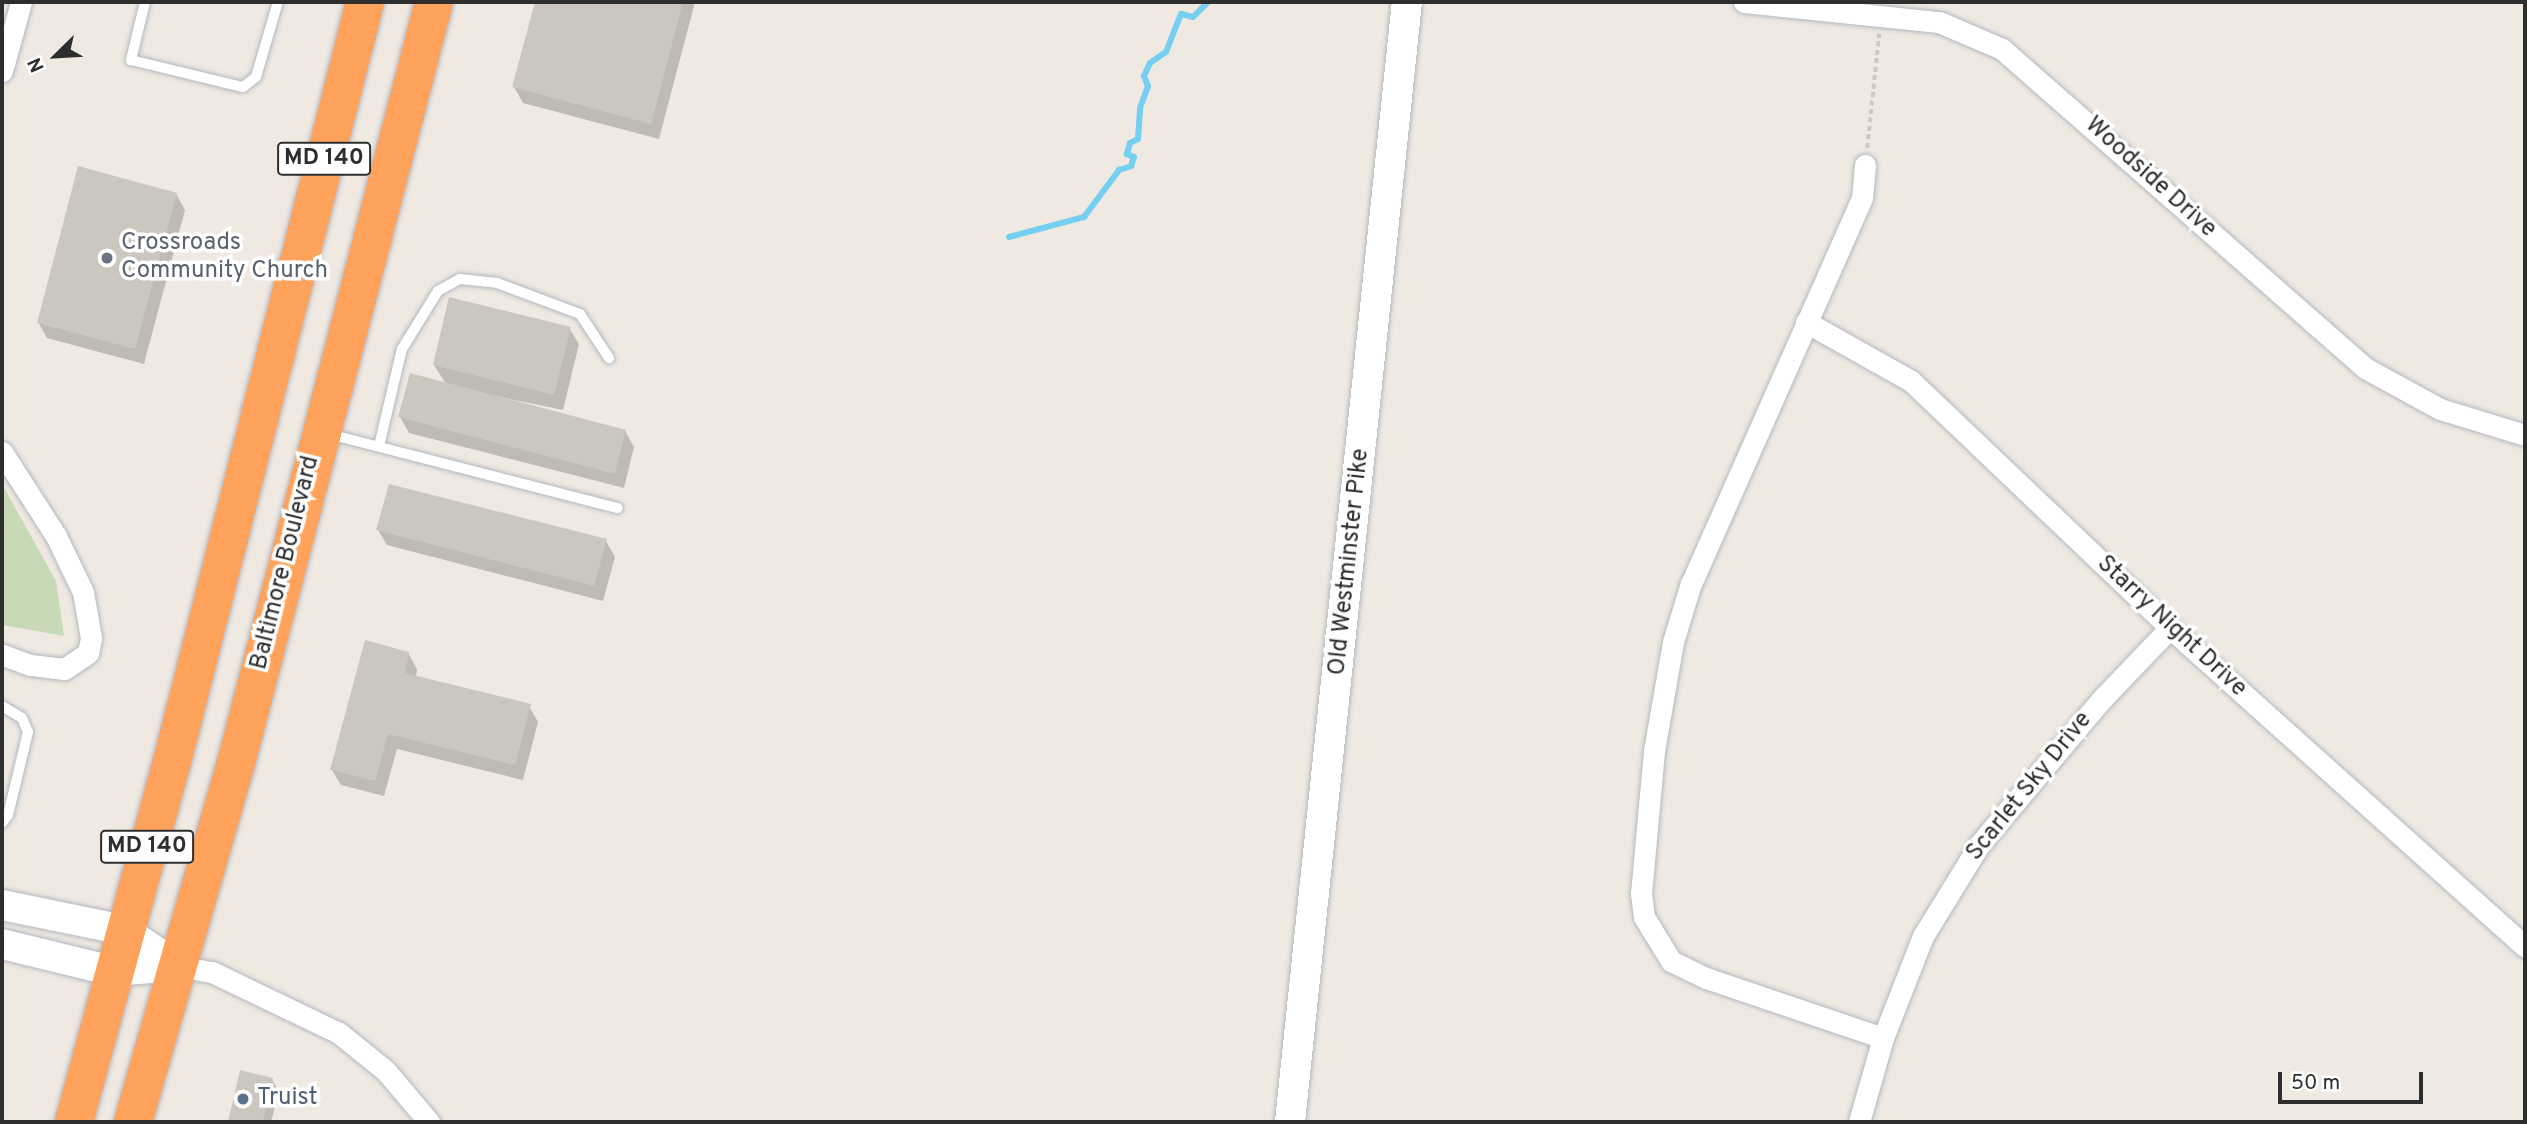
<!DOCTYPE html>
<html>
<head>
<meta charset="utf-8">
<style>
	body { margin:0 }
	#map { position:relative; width:2527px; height:1124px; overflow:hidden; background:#efe9e1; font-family:Overpass,sans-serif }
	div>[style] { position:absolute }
	.cemetery>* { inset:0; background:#c8d9b8 }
	.shadow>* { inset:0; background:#0003 }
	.stream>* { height:6px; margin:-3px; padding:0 3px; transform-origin:3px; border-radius:3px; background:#75cff0 }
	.building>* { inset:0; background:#cbc7bf }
	.path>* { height:3.5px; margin-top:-1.75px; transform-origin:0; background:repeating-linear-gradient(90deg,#c9c9c9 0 5px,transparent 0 8.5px) }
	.roads { filter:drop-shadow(0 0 2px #b4b7c1) drop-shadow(0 0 2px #b4b7c1) }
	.lane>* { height:10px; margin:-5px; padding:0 5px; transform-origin:5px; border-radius:5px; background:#fff }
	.street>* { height:21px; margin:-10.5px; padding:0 10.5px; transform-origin:10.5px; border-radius:10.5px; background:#fff }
	.secondary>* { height:30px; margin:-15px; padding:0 15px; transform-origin:15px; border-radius:15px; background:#fff }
	.highway>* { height:38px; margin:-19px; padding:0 19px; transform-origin:19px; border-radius:19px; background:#ffa35c }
	.dots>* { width:19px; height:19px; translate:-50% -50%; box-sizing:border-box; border:4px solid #fff; border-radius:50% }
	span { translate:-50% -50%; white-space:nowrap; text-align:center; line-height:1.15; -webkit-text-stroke:7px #fff; paint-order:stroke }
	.shield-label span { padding:2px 5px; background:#fff; border:2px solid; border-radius:5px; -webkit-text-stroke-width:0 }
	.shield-label { font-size:23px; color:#2e2e2e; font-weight:700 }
	.street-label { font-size:24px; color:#2e2e2e }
	.worship-label { font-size:24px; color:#5b616d }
	.left { translate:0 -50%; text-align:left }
	.service-label { font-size:24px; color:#4e5e75 }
	.frame { position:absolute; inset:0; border:4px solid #2e2e2e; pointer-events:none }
	.north { position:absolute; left:21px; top:21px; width:70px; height:70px; -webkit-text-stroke:5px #fff; paint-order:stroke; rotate:246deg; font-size:19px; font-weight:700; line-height:28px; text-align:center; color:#2e2e2e }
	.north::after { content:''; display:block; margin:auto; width:24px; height:32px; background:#2e2e2e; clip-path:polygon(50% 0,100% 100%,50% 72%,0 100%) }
	.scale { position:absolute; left:2278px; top:1072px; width:145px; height:32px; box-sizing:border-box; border:4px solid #2e2e2e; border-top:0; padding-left:9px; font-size:21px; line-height:24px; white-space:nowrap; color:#2e2e2e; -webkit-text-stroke:5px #fff; paint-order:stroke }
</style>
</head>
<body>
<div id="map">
	<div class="cemetery">
		<i style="clip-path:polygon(2px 484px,56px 581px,64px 636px,2px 625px)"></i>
	</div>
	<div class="shadow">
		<i style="clip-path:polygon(537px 2px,695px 2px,659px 139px,523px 103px,514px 87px)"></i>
		<i style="clip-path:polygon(176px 194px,185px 210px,144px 364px,47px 338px,38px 322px)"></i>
		<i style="clip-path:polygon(569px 328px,579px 344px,563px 410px,471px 391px,625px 431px,634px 447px,624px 488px,409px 433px,400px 417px,446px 384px,434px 365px)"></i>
		<i style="clip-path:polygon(378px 530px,606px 541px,615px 557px,603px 601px,387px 545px)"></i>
		<i style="clip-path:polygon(408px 653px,417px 669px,416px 677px,529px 706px,538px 722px,523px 780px,397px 749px,384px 796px,341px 785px,332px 770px)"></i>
		<i style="clip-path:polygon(241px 1072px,272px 1080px,279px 1091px,271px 1122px,229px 1122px)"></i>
	</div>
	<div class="stream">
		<i style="left:1009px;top:237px;width:78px;rotate:-14.9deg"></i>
		<i style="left:1084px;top:217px;width:59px;rotate:-53.3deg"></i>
		<i style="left:1119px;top:170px;width:13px;rotate:-18deg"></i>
		<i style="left:1131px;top:166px;width:9px;rotate:-72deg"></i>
		<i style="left:1134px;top:157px;width:8px;rotate:-157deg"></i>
		<i style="left:1127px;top:154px;width:11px;rotate:-75deg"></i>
		<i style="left:1130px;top:143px;width:9px;rotate:-27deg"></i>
		<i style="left:1138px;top:139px;width:31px;rotate:-86deg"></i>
		<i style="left:1140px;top:108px;width:23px;rotate:-70deg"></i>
		<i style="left:1148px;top:86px;width:11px;rotate:-112deg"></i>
		<i style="left:1144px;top:76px;width:14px;rotate:-65deg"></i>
		<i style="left:1150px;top:63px;width:19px;rotate:-35deg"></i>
		<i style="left:1166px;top:52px;width:41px;rotate:-68.5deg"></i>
		<i style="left:1181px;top:14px;width:12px;rotate:14deg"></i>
		<i style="left:1193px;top:17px;width:21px;rotate:-45deg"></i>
	</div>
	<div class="building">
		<i style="clip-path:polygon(535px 2px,683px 2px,651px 124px,512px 87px)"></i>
		<i style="clip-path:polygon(78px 166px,177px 193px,135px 349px,37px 323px)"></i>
		<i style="clip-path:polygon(449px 297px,571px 327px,554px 395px,433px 365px)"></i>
		<i style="clip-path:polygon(410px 373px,626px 430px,615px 474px,398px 417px)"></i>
		<i style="clip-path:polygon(389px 484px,607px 539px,594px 586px,376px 530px)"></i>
		<i style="clip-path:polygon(365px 640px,409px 652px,405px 673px,531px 704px,515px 765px,388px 734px,375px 781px,330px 770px)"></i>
		<i style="clip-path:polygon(240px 1070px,273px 1078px,263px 1122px,228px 1122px)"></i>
	</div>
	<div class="path">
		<i style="left:1867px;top:148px;width:115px;rotate:-84deg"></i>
	</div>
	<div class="roads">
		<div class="lane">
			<i style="left:145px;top:2px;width:60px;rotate:103.6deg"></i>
			<i style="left:131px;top:60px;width:115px;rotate:13.6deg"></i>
			<i style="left:243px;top:87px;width:16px;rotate:-38deg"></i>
			<i style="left:256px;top:77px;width:78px;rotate:-73.7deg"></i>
			<i style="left:329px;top:434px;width:298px;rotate:14.4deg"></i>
			<i style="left:379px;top:446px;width:100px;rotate:-76.7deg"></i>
			<i style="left:402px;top:349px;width:68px;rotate:-58.2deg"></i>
			<i style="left:438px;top:291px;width:25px;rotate:-29deg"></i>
			<i style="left:460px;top:279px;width:37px;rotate:6deg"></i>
			<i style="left:497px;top:283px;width:89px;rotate:20.5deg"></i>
			<i style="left:580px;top:314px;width:53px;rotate:56.6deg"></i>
			<i style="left:2px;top:706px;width:23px;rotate:31deg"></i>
			<i style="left:22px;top:718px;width:15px;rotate:67deg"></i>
			<i style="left:28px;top:732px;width:85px;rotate:103.5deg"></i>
			<i style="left:8px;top:815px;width:10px;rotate:127deg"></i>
		</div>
		<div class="street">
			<i style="left:1744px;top:2px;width:196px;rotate:5.9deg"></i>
			<i style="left:1939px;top:22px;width:69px;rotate:23.2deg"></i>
			<i style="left:2002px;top:49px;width:483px;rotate:41.3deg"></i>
			<i style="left:2365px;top:368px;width:85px;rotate:28.7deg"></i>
			<i style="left:2440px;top:409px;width:89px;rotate:17deg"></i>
			<i style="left:2px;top:71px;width:72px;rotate:-74.6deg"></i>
			<i style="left:1865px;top:165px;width:33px;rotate:95deg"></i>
			<i style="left:1862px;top:198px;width:421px;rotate:113.9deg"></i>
			<i style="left:1691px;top:583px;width:62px;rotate:107deg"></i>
			<i style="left:1673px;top:642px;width:111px;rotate:99.9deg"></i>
			<i style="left:1654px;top:751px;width:143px;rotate:95.2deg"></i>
			<i style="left:1641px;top:893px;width:24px;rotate:83deg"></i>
			<i style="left:1644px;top:917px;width:52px;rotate:58.5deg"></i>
			<i style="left:1671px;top:961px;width:39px;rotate:26deg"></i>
			<i style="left:1706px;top:978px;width:187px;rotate:18.7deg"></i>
			<i style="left:1806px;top:322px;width:120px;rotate:29.3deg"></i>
			<i style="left:1911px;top:381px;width:358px;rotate:43.6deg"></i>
			<i style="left:2170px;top:628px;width:477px;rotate:41.9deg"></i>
			<i style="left:2px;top:452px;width:100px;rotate:57.3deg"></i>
			<i style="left:56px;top:536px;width:62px;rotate:64.3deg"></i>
			<i style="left:83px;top:592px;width:47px;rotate:80.1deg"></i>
			<i style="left:91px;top:638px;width:15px;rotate:101deg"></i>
			<i style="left:88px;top:653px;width:29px;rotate:146deg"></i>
			<i style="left:64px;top:669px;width:34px;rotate:-173deg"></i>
			<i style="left:30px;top:665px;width:30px;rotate:-160deg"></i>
			<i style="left:177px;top:966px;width:36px;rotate:10deg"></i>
			<i style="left:212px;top:972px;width:141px;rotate:25.7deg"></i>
			<i style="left:339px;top:1033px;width:60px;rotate:39deg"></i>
			<i style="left:386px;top:1071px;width:67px;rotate:49.9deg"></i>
			<i style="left:1859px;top:1122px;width:87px;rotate:-74.1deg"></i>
			<i style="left:1883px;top:1038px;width:110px;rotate:-68.6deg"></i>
			<i style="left:1923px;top:936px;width:107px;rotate:-58.4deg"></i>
			<i style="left:1979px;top:845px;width:192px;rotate:-49.9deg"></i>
			<i style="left:2103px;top:698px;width:97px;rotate:-46.3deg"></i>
		</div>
		<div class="secondary">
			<i style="left:2px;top:905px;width:125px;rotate:11.6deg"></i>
			<i style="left:124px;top:930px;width:64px;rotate:34.2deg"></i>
			<i style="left:2px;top:944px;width:114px;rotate:13.7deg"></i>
			<i style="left:113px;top:971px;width:64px;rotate:-4.5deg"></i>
			<i style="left:1290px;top:1122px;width:1126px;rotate:-84.04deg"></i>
		</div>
		<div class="highway">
			<i style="left:74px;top:1122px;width:377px;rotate:-74.8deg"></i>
			<i style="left:173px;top:758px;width:780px;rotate:-75.75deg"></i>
			<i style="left:133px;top:1122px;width:369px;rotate:-74deg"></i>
			<i style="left:235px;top:767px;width:790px;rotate:-75.42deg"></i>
		</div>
	</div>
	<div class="dots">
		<i style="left:107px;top:258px;background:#6b7280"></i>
		<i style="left:243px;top:1099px;background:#5c6f8a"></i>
	</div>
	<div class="shield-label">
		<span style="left:324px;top:159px">MD 140</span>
		<span style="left:147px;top:847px">MD 140</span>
	</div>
	<div class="street-label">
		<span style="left:2150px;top:178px;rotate:42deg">Woodside Drive</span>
		<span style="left:1350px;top:562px;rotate:-84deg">Old Westminster Pike</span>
		<span style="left:286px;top:563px;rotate:-76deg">Baltimore Boulevard</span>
		<span style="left:2171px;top:627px;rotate:43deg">Starry Night Drive</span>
		<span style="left:2030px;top:787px;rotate:-51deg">Scarlet Sky Drive</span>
	</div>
	<div class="worship-label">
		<span class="left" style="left:121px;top:258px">Crossroads<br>Community Church</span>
	</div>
	<div class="service-label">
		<span class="left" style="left:257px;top:1099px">Truist</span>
	</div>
	<div class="frame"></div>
	<div class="north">N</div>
	<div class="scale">50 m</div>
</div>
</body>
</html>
